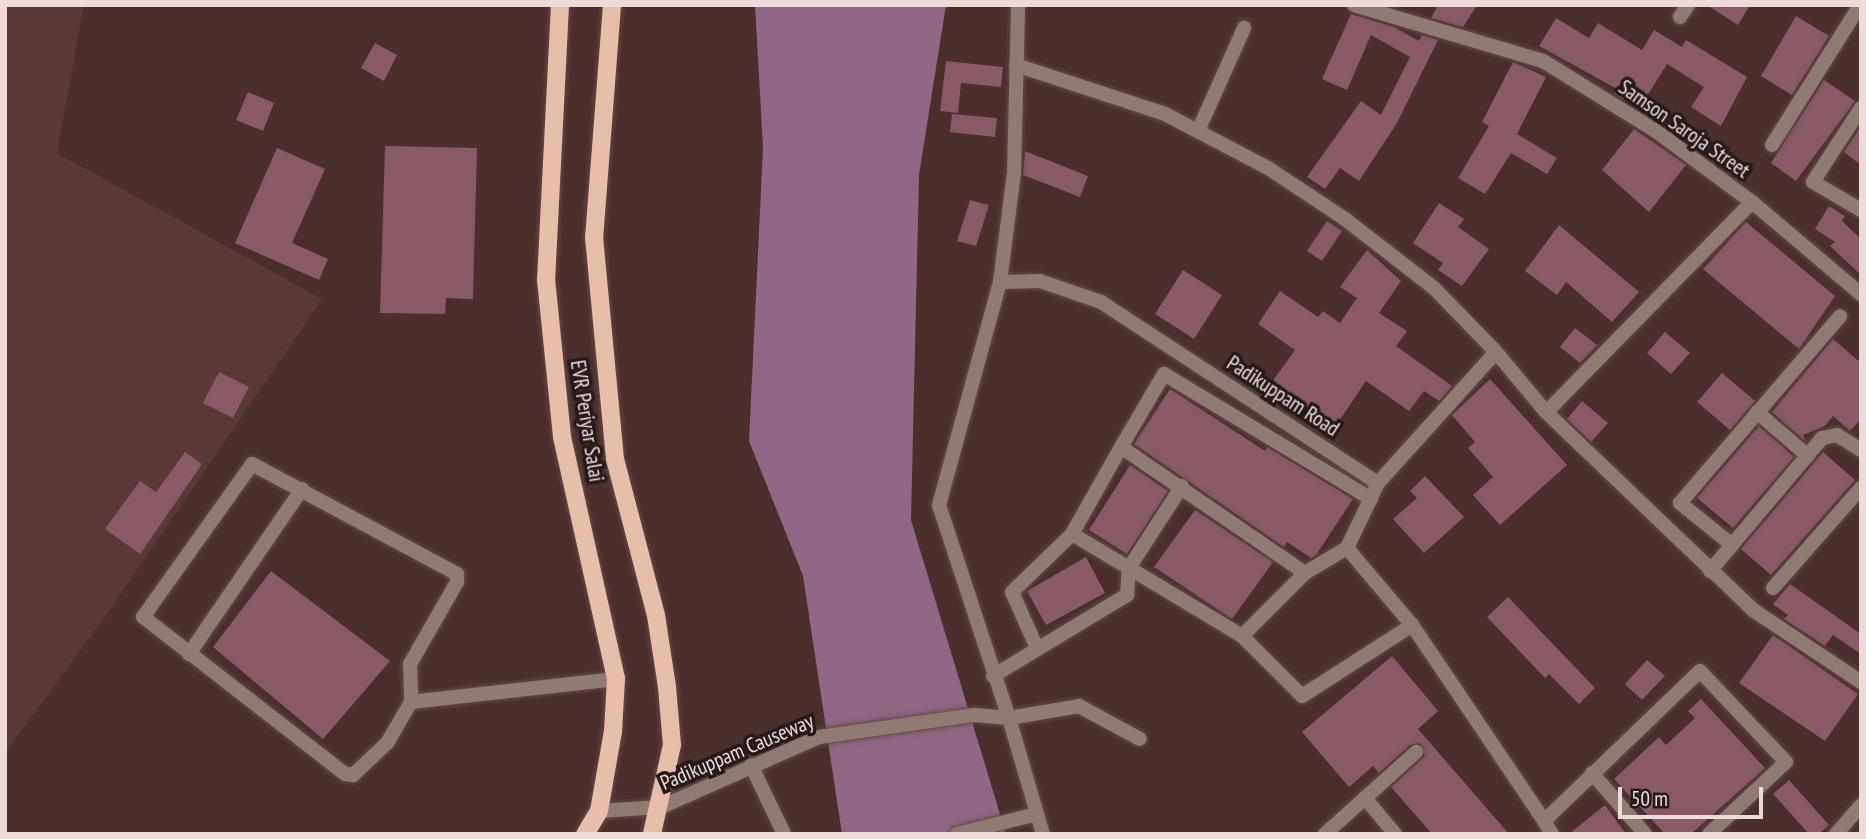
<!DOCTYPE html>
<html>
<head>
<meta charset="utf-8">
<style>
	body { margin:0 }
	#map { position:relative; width:1866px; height:839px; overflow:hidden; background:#4a2f2c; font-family:"PT Sans Narrow",sans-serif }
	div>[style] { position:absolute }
	.built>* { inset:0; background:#5a3936 }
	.water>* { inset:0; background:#906785 }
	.building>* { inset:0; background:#895966 }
	.roads { filter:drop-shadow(0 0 2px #644b48) drop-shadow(0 0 2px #644b48) }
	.minor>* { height:14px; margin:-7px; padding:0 7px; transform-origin:7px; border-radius:7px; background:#8f7b71 }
	.tertiary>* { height:14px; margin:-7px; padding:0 7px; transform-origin:7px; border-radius:7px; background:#8f7b71 }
	.primary>* { height:18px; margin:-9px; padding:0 9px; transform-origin:9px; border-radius:9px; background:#e7bea9 }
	span { translate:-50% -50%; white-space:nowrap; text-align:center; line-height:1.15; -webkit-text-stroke:7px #271b19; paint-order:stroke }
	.street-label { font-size:21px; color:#eddbd9 }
	.frame { position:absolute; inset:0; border:7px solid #eddbd9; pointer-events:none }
	.scale { position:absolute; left:1618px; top:787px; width:145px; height:32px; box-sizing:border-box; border:4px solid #eddbd9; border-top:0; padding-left:9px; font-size:21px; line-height:24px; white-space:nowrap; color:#eddbd9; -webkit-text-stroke:5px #271b19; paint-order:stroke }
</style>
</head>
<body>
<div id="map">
	<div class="built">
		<i style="clip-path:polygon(5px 5px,84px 5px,57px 153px,322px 299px,107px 614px,5px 753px)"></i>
	</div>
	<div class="water">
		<i style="clip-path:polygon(755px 5px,946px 5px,919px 175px,911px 520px,1006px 834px,842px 834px,803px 576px,749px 441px,763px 148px)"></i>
	</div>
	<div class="building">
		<i style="clip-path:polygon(1438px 5px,1477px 5px,1463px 27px,1431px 18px)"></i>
		<i style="clip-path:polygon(1707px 5px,1750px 5px,1738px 25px)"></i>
		<i style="clip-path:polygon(1351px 14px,1394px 27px,1419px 41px,1422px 35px,1438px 40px,1397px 123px,1359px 181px,1340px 168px,1325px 189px,1307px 177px,1361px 101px,1381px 115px,1410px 57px,1371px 35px,1347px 90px,1322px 79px)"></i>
		<i style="clip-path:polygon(1796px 16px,1829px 36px,1792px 95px,1761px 76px)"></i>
		<i style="clip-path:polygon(1556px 18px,1589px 38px,1598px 23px,1642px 50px,1654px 30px,1682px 47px,1686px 40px,1747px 77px,1721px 126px,1691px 107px,1704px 87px,1667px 64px,1639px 109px,1614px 94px,1617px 89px,1539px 46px)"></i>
		<i style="clip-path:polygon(375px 43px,397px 55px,384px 81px,361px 68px)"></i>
		<i style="clip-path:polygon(946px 61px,1003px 67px,1001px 87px,961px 83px,958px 113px,940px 111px)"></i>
		<i style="clip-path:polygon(1513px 62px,1546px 77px,1517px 134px,1557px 158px,1547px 174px,1511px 153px,1485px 194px,1458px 178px,1489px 126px,1482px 122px)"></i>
		<i style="clip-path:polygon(1824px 80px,1855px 101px,1796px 181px,1771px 163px)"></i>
		<i style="clip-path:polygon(248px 92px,274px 103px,263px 131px,236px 120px)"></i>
		<i style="clip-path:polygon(952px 114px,997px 118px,995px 137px,950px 132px)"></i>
		<i style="clip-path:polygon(1861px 126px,1861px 165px,1844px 152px)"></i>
		<i style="clip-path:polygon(1634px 129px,1686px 165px,1649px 212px,1602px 170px)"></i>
		<i style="clip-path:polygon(385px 146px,477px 148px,473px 299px,446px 298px,445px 314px,380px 313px)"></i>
		<i style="clip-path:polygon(277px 148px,325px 169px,292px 243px,328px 259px,319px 280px,235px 243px)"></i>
		<i style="clip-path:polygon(1025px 151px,1088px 176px,1080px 197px,1023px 175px)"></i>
		<i style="clip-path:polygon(970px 200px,989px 205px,976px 246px,957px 241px)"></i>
		<i style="clip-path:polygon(1439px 203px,1464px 219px,1458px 227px,1489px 249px,1462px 286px,1438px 270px,1443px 263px,1413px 243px)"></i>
		<i style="clip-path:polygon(1829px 206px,1845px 216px,1842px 221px,1861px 239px,1861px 275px,1830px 246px,1835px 242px,1815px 229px)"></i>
		<i style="clip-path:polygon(1327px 221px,1342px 231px,1322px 261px,1307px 251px)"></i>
		<i style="clip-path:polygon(1746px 222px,1835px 296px,1799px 349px,1703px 269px)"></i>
		<i style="clip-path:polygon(1559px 225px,1639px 292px,1612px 322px,1566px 282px,1557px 295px,1525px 271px)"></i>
		<i style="clip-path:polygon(1367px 250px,1401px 281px,1379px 313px,1407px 331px,1396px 346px,1452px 386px,1439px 401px,1424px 391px,1409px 411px,1366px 381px,1331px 433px,1307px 416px,1311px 410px,1272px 382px,1295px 350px,1258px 324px,1280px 291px,1318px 317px,1323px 311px,1340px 323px,1357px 298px,1340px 287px)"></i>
		<i style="clip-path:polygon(1183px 270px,1222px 295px,1194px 339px,1155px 314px)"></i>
		<i style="clip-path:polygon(1575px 328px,1597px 345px,1580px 363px,1560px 347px)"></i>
		<i style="clip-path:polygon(1665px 332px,1690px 353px,1671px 374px,1647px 353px)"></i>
		<i style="clip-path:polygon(1833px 339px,1861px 363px,1861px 419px,1850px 431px,1833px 416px,1825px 426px,1803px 435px,1806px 442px,1772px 412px)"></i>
		<i style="clip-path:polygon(219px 372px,249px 387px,233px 418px,203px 403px)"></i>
		<i style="clip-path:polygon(1722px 373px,1755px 401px,1730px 430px,1697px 402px)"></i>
		<i style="clip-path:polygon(1490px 379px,1567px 465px,1500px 525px,1473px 495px,1493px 477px,1468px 448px,1475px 442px,1452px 415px)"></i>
		<i style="clip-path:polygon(1170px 389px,1265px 451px,1267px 447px,1353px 499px,1316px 555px,1311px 558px,1287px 542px,1284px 547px,1134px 444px)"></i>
		<i style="clip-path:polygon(1582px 401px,1608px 423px,1591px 442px,1567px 419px)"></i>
		<i style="clip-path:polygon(1759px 426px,1794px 457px,1733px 528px,1697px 498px)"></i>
		<i style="clip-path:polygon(185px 452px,202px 464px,140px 554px,105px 529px,140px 481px,156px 492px)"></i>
		<i style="clip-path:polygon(1823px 452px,1855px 480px,1771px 575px,1741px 549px)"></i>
		<i style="clip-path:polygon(1130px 465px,1168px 491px,1127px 554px,1089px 530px)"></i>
		<i style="clip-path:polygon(1425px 476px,1464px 517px,1424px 553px,1393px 519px,1417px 498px,1410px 491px)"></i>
		<i style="clip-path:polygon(1195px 510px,1273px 562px,1232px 619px,1154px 567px)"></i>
		<i style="clip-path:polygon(1086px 557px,1105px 593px,1046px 625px,1027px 591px)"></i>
		<i style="clip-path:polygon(271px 571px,390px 661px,323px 739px,213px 647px)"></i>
		<i style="clip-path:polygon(1790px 584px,1861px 634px,1861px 654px,1833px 635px,1825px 646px,1784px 619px,1788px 615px,1773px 604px)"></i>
		<i style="clip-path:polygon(1508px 597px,1595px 688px,1579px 704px,1549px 674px,1545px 678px,1487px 617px)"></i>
		<i style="clip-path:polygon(1773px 635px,1858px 694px,1825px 741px,1739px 683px)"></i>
		<i style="clip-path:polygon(1392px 656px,1438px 711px,1418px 729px,1509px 834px,1432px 834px,1391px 787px,1425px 756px,1420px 743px,1410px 745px,1379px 773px,1373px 766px,1349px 787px,1302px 732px)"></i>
		<i style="clip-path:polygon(1647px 660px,1665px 676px,1642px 700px,1625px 684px)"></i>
		<i style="clip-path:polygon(1701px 699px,1765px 768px,1691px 834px,1665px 834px,1614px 779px,1659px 737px,1666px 745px,1695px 718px,1688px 711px)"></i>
		<i style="clip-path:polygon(1789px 780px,1829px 825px,1819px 834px,1809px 834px,1773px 794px)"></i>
		<i style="clip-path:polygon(1605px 805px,1626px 834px,1569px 834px)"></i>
	</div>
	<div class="roads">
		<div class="minor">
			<i style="left:1354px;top:5px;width:197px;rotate:16.5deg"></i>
			<i style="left:1543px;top:61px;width:133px;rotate:31.8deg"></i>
			<i style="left:1656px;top:131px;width:119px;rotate:36.5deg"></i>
			<i style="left:1752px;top:202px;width:294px;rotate:134.4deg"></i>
			<i style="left:1680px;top:17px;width:14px;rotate:-56deg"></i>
			<i style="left:1016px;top:65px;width:157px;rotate:18.2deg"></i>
			<i style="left:1165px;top:114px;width:116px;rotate:27.7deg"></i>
			<i style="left:1268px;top:168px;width:92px;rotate:33.5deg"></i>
			<i style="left:1345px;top:219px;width:113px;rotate:37.8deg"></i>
			<i style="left:1434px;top:288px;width:89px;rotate:45.9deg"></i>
			<i style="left:1861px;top:108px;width:88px;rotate:123deg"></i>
			<i style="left:1813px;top:182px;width:56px;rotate:30.3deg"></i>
			<i style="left:1198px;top:131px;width:113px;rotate:-65.9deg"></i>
			<i style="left:1772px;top:145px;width:165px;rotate:-57.8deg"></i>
			<i style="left:1752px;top:202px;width:143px;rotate:40.2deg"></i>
			<i style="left:1000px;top:282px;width:110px;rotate:-82.7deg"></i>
			<i style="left:1014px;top:173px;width:168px;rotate:-88.6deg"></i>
			<i style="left:1757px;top:412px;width:67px;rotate:40.8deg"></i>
			<i style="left:252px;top:464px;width:233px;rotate:28.2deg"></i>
			<i style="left:457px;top:574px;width:8px;rotate:90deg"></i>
			<i style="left:457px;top:582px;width:95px;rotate:119.8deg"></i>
			<i style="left:410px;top:664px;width:38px;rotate:88deg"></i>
			<i style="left:411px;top:702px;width:48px;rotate:120.3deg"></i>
			<i style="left:387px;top:743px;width:47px;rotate:136.7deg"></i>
			<i style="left:353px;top:775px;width:8px;rotate:-173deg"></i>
			<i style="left:345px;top:774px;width:256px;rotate:-142.1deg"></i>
			<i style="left:143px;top:617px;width:188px;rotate:-54.5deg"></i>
			<i style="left:1378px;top:483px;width:72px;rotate:115.5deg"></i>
			<i style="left:1347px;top:548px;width:101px;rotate:49.8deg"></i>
			<i style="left:1412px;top:625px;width:236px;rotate:56deg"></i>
			<i style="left:1182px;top:486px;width:98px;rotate:122.9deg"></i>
			<i style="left:1129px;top:568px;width:132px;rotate:31deg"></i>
			<i style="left:1242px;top:636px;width:89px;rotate:-45deg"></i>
			<i style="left:1732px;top:545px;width:67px;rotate:-141.1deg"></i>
			<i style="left:1680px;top:503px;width:246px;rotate:-49.4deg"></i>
			<i style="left:1347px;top:548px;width:49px;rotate:149.2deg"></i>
			<i style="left:1305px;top:573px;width:223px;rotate:-145.6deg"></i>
			<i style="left:1121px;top:447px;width:85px;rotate:-59.5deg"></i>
			<i style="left:1164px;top:374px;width:242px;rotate:31.1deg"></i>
			<i style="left:1710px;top:571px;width:174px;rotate:-49.9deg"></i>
			<i style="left:1822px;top:438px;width:15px;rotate:-11deg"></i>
			<i style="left:1837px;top:435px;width:28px;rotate:32deg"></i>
			<i style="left:1773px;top:588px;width:133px;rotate:-48.7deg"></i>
			<i style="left:1242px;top:636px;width:85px;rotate:45deg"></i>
			<i style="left:1302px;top:696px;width:131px;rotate:-32.8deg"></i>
			<i style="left:1037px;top:648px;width:61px;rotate:-114.1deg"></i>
			<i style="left:1012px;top:592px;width:83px;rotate:-44deg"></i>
			<i style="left:189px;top:654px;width:200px;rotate:-55.6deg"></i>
			<i style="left:993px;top:676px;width:157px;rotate:-31.2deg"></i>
			<i style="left:1127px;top:595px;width:27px;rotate:-86deg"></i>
			<i style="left:1129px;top:568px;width:66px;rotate:-149.2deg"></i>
			<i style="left:1072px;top:534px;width:100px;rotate:-60.6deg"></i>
			<i style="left:411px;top:702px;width:206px;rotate:-6.4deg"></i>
			<i style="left:1009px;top:718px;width:121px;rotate:73.7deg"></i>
			<i style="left:751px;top:765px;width:76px;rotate:64.4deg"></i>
			<i style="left:1592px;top:773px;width:81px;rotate:49deg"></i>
			<i style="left:599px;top:811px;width:62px;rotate:-3.7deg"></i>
			<i style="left:661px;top:807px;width:173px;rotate:-23.9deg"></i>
			<i style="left:819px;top:737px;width:157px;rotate:-8.1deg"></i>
			<i style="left:974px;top:715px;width:35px;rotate:5deg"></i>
			<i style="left:1009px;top:718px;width:71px;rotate:-9.7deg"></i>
			<i style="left:1079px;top:706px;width:69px;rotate:28.4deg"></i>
			<i style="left:957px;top:834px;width:82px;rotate:-14deg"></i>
			<i style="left:1325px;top:834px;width:54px;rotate:-42deg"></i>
			<i style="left:1395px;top:834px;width:47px;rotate:-129.8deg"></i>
			<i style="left:1365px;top:798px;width:69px;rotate:-42deg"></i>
			<i style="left:1552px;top:834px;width:15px;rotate:-122deg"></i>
			<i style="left:1544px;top:821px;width:216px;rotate:-43.9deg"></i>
			<i style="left:1700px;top:671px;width:125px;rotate:46.6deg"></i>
			<i style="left:1786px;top:762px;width:105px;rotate:136.9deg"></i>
			<i style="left:1836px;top:834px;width:38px;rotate:-49deg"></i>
		</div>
		<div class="tertiary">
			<i style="left:1009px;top:718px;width:224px;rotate:-108.2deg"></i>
			<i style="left:939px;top:505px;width:231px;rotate:-74.7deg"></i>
			<i style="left:1000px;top:282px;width:40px;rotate:-1.4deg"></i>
			<i style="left:1040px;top:281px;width:65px;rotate:19deg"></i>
			<i style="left:1101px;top:302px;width:331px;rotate:33.2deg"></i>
			<i style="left:1378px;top:483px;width:176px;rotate:-48deg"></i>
			<i style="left:1496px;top:352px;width:78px;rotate:50.2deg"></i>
			<i style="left:1546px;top:412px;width:286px;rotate:43.7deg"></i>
			<i style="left:1753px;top:610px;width:130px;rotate:33.7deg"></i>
		</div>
		<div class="primary">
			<i style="left:560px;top:5px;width:274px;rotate:92.9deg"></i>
			<i style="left:546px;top:279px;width:159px;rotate:84.2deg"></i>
			<i style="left:562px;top:437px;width:248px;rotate:77.4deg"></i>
			<i style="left:616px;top:679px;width:52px;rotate:93.3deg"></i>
			<i style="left:613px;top:731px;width:81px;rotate:99.9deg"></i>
			<i style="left:599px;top:811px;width:27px;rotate:121deg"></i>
			<i style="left:612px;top:5px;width:233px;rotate:94.4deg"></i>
			<i style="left:594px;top:237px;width:223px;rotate:84.6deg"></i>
			<i style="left:615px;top:459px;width:161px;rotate:75.3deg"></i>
			<i style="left:656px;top:615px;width:73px;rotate:81.3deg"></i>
			<i style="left:667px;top:687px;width:58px;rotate:85.1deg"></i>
			<i style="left:672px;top:745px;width:91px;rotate:102.7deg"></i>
		</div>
	</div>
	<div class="street-label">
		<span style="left:1684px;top:129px;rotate:35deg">Samson Saroja Street</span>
		<span style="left:1283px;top:396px;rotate:33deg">Padikuppam Road</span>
		<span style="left:587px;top:421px;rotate:81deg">EVR Periyar Salai</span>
		<span style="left:737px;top:752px;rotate:-23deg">Padikuppam Causeway</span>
	</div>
	<div class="frame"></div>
	<div class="scale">50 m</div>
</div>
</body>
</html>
